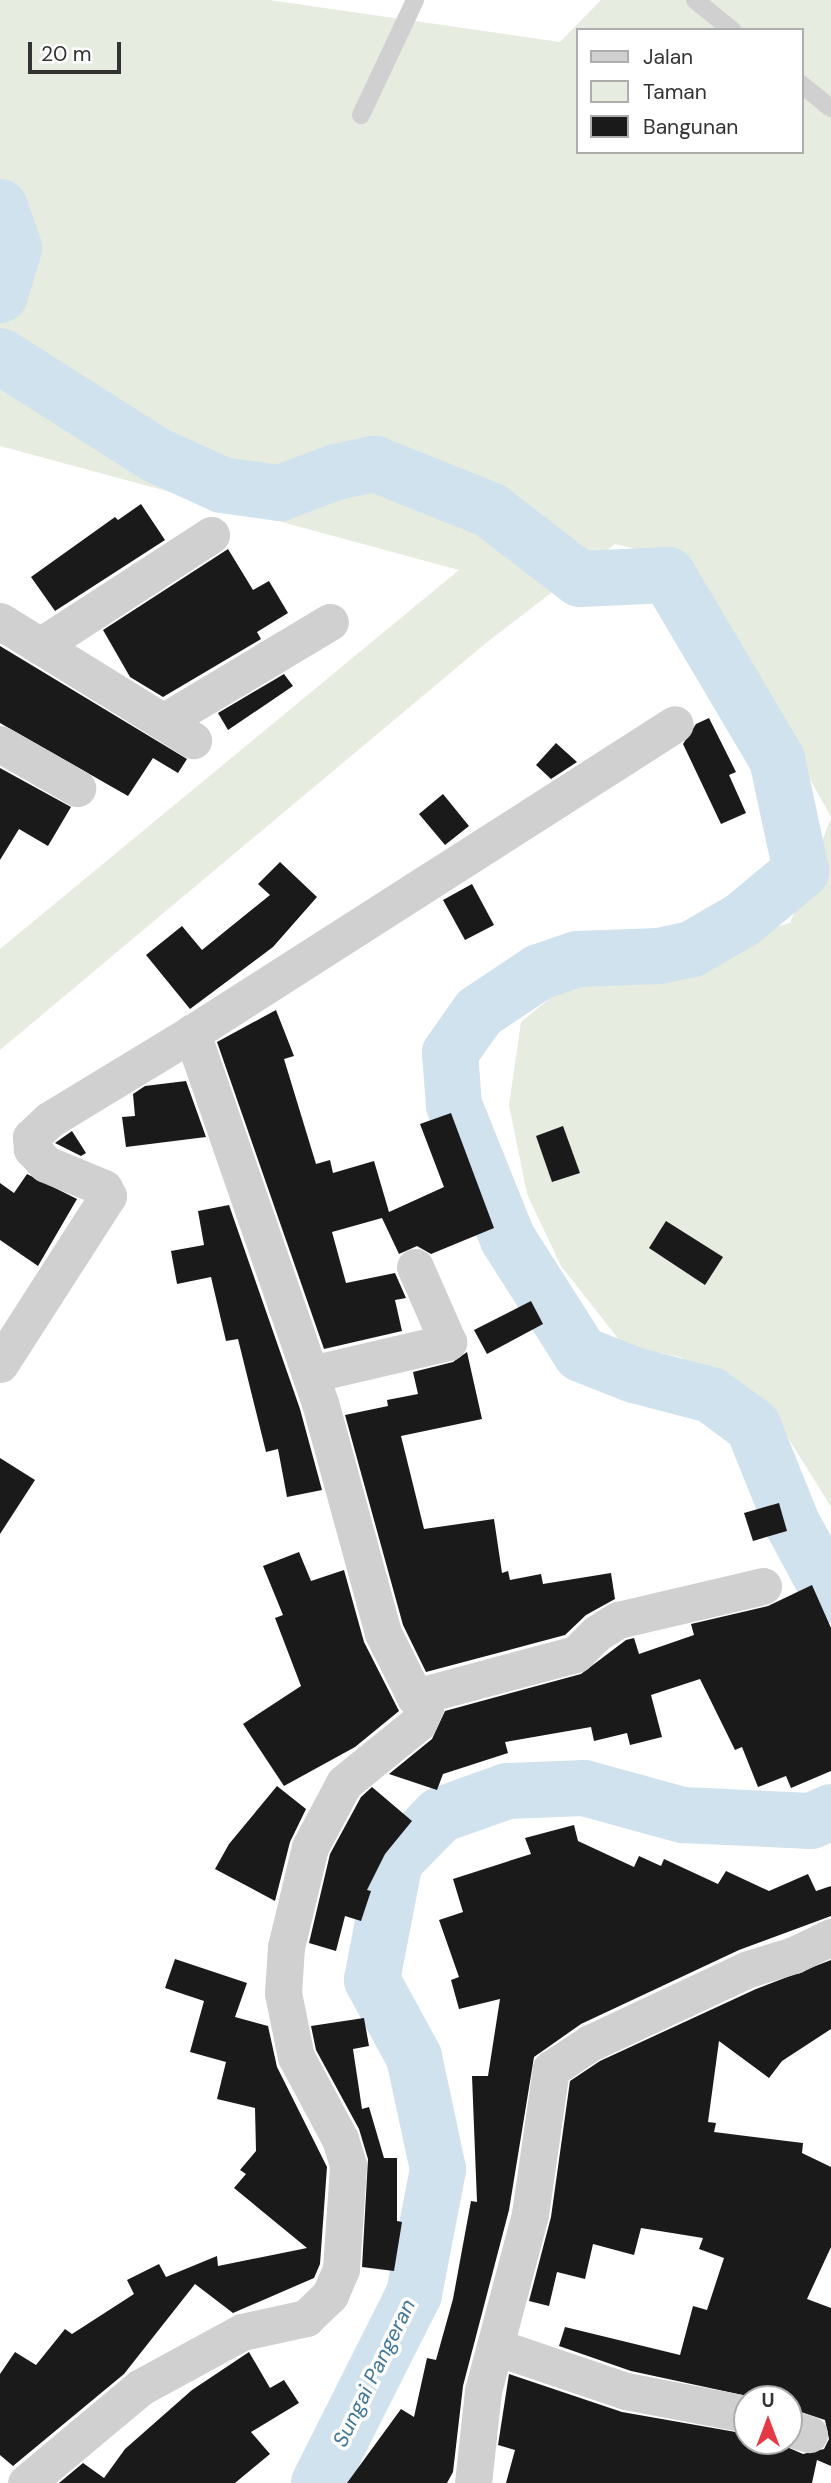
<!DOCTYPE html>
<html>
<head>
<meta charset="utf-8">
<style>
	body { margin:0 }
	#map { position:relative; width:831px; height:2483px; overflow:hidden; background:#fff; font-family:"DM Sans",sans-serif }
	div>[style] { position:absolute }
	.green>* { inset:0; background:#e6ecdf }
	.river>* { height:56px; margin:-28px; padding:0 28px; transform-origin:28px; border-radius:28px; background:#cfe2ee }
	.building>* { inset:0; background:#1a1a1a }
	.service>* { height:18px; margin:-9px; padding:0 9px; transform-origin:9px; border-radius:9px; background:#d0d0d0 }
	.minor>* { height:37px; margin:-18.5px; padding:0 18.5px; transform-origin:18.5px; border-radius:18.5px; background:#d0d0d0 }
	span { translate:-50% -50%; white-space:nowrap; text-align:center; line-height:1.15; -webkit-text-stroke:7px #fff; paint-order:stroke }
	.water-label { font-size:21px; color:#3f7597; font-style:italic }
	.legend { position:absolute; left:576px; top:28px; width:228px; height:126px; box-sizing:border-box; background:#fff; border:2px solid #adadad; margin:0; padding:9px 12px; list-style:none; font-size:21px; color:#333 }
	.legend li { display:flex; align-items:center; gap:14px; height:35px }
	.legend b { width:35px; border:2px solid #adadad }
	.north { position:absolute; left:733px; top:2385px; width:70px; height:70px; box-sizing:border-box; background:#fff; border:2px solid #adadad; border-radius:50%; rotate:0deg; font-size:19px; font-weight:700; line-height:28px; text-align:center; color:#333 }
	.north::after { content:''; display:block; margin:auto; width:24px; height:32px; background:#e63946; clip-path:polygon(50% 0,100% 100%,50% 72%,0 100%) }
	.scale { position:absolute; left:28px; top:42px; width:93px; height:32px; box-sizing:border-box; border:4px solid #333; border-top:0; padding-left:9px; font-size:21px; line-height:24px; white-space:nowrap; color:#333; -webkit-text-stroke:5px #fff; paint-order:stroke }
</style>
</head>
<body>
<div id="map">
	<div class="green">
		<i style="clip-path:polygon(evenodd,0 0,269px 0,560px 42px,601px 0,831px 0,831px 817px,689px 561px,615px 544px,486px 643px,0 1050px,0 949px,459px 570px,0 446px,0 0,577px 30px,801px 30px,801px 152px,577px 152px,577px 30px)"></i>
		<i style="clip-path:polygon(831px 818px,831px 1507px,769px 1407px,680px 1357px,624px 1346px,561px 1266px,527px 1194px,509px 1105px,521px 1022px,570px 982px,790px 923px)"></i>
	</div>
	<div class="river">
		<i style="left:0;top:207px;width:43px;rotate:71.1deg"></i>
		<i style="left:14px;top:248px;width:49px;rotate:106.6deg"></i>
		<i style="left:0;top:356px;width:185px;rotate:32.4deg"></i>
		<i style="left:156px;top:455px;width:72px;rotate:24.4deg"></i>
		<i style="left:222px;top:485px;width:59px;rotate:7.9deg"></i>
		<i style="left:280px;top:493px;width:60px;rotate:-20.6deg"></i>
		<i style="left:336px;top:472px;width:40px;rotate:-12deg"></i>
		<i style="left:375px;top:464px;width:124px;rotate:21.8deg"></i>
		<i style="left:490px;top:510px;width:113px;rotate:37.5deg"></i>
		<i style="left:580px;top:579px;width:88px;rotate:-2.6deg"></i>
		<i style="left:668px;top:575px;width:214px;rotate:59.4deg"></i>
		<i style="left:777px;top:759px;width:115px;rotate:77.9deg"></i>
		<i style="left:801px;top:871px;width:77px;rotate:140.3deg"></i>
		<i style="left:742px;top:920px;width:58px;rotate:149.9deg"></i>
		<i style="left:692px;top:949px;width:34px;rotate:168deg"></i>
		<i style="left:659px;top:956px;width:82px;rotate:177.9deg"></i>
		<i style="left:577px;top:959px;width:40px;rotate:161.1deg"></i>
		<i style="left:539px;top:972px;width:72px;rotate:146.3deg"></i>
		<i style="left:479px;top:1012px;width:50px;rotate:125.3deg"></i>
		<i style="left:450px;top:1053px;width:52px;rotate:85.6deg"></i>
		<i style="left:454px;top:1105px;width:144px;rotate:68.1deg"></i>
		<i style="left:508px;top:1239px;width:136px;rotate:57.6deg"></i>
		<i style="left:581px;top:1354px;width:57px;rotate:21.6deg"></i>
		<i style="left:634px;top:1375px;width:80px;rotate:14.6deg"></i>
		<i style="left:711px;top:1395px;width:52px;rotate:36.4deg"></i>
		<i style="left:753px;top:1426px;width:105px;rotate:68.1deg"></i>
		<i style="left:792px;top:1523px;width:82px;rotate:61.6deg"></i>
		<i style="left:319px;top:2483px;width:212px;rotate:-63.3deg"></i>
		<i style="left:414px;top:2294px;width:127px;rotate:-79.1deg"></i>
		<i style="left:438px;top:2169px;width:115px;rotate:-102.1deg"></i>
		<i style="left:414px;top:2057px;width:88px;rotate:-118.6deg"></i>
		<i style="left:372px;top:1980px;width:121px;rotate:-79.1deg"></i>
		<i style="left:395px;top:1861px;width:64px;rotate:-45.6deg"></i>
		<i style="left:440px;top:1815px;width:71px;rotate:-19.7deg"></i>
		<i style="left:507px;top:1791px;width:77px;rotate:-2.2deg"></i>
		<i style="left:584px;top:1788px;width:103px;rotate:15.3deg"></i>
		<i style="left:683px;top:1815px;width:128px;rotate:2.7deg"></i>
		<i style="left:811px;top:1821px;width:22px;rotate:-24deg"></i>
	</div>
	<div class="building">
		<i style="clip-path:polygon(141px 504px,165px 540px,55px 611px,31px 577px,115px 517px,118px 520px)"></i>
		<i style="clip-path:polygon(228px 549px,253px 590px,269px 581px,288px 613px,257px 632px,261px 639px,163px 697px,130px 677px,103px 630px)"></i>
		<i style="clip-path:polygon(0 646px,187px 759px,178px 773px,153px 758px,128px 796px,0 723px)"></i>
		<i style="clip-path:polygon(284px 674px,293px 686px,228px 730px,218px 713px)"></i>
		<i style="clip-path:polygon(709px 718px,736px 772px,729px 775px,746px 813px,721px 824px,683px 744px,696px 724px)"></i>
		<i style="clip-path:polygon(556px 743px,577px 762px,551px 779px,536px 765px)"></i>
		<i style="clip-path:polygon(0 768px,71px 807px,48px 846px,19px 829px,0 860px)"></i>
		<i style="clip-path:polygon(443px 794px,469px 826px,445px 845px,419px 814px)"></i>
		<i style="clip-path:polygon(280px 862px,317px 897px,273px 947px,190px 1009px,146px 955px,182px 926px,202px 950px,270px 895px,258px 884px)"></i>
		<i style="clip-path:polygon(472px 884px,494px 925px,465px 940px,443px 900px)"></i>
		<i style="clip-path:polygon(276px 1010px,294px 1056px,284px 1059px,316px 1164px,330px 1160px,333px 1173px,374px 1161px,389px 1212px,444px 1187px,420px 1124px,451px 1113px,494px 1228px,431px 1254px,417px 1246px,399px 1254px,382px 1218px,332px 1232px,346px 1283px,395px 1273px,406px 1298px,395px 1300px,402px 1331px,324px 1349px,217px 1042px)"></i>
		<i style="clip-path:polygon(186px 1081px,206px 1137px,126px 1147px,122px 1117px,135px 1116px,133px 1094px,145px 1086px)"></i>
		<i style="clip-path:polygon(563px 1126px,580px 1173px,552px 1182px,536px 1136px)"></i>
		<i style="clip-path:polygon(72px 1131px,86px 1153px,81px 1156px,55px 1143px)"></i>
		<i style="clip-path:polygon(27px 1174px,77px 1199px,38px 1266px,0 1240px,0 1183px,14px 1193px)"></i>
		<i style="clip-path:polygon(229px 1205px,300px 1409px,322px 1490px,287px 1497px,278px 1449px,266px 1452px,238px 1339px,226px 1341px,211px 1277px,177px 1284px,171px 1251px,204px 1245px,198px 1211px)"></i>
		<i style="clip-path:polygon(666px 1221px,723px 1257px,705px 1285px,649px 1248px)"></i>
		<i style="clip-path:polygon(531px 1301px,543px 1324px,487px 1354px,474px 1330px)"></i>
		<i style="clip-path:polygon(467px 1352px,482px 1419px,401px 1436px,424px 1529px,494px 1519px,502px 1573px,508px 1571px,510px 1580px,541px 1574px,543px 1584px,611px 1573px,615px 1599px,586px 1615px,565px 1635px,426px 1672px,403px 1625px,345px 1415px,388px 1406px,387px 1400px,418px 1394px,413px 1372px,453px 1362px)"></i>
		<i style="clip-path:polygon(0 1458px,35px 1480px,0 1534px)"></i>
		<i style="clip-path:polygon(779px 1503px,787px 1531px,753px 1541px,744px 1513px)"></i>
		<i style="clip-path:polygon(299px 1552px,311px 1581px,344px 1570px,364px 1642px,399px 1711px,355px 1747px,284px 1786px,243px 1724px,301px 1686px,275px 1618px,283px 1615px,263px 1566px)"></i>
		<i style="clip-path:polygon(812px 1585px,831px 1628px,831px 1771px,791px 1788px,786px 1776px,758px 1787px,742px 1747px,735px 1750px,700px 1679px,651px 1695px,662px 1737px,630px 1745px,627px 1733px,594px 1741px,591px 1727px,505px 1742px,508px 1753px,443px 1774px,437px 1790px,389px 1774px,432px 1739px,445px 1711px,581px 1674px,626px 1640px,634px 1638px,639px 1654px,694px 1635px,691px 1624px,768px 1606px)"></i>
		<i style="clip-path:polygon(277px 1786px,306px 1809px,290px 1842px,275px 1901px,215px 1869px,229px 1844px)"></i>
		<i style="clip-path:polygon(372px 1787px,412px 1821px,385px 1854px,367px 1890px,371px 1891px,361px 1921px,345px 1916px,336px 1951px,309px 1943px,330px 1854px,361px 1797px)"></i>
		<i style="clip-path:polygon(574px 1825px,578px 1841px,634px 1867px,639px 1856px,661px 1866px,664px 1859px,718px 1884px,726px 1871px,769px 1891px,808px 1874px,816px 1891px,831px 1886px,831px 1916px,739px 1950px,581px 2024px,534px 2057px,509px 2210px,463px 2386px,453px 2472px,447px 2483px,347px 2483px,401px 2409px,414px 2417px,427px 2358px,436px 2360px,453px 2299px,471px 2201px,477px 2202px,472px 2076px,488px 2076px,500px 1999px,459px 2009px,451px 1980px,459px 1977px,439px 1920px,463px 1912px,453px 1879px,531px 1854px,525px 1838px)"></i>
		<i style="clip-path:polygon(175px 1959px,247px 1983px,235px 2017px,268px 2026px,277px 2067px,327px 2167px,320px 2264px,314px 2278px,233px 2313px,195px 2284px,124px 2374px,13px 2466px,0 2455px,0 2374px,15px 2352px,36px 2365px,65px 2329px,72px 2334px,134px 2294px,127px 2280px,159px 2264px,166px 2277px,217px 2256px,218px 2266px,307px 2248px,234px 2188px,246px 2174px,240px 2170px,256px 2151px,255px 2108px,217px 2099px,226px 2062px,190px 2052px,204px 2001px,165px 1988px)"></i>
		<i style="clip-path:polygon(831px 1960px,831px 2029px,782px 2061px,769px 2078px,719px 2041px,708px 2122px,716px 2123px,714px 2132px,803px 2143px,802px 2153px,831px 2167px,831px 2247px,807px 2299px,831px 2308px,831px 2466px,817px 2460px,812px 2483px,506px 2483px,515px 2450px,498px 2445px,509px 2374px,622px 2412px,747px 2434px,747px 2441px,773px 2441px,803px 2454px,824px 2449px,829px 2439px,825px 2420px,789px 2408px,789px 2399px,761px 2399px,631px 2371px,559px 2346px,565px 2327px,680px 2355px,693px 2306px,707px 2310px,724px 2258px,699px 2249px,703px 2238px,641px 2228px,634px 2255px,593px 2244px,585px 2279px,557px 2272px,549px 2306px,529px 2301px,551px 2217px,570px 2081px,600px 2061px,756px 1989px)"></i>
		<i style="clip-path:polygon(364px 2018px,369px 2046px,353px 2049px,362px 2109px,369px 2107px,384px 2158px,397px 2158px,397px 2221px,402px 2222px,394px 2271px,362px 2267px,368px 2159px,359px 2129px,316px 2050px,311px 2026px)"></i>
		<i style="clip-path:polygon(249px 2352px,270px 2388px,284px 2380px,299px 2403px,251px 2432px,270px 2454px,235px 2483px,59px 2483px,83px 2463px,104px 2478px,125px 2449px,192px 2390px)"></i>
	</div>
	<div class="service">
		<i style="left:695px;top:0;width:48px;rotate:39deg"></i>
		<i style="left:801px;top:84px;width:38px;rotate:39deg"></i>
		<i style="left:361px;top:115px;width:127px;rotate:-64.8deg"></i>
	</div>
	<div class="minor">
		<i style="left:0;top:621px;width:227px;rotate:31.7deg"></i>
		<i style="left:40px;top:646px;width:204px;rotate:-33deg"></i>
		<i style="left:166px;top:720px;width:191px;rotate:-30.9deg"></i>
		<i style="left:0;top:744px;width:89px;rotate:29.7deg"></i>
		<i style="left:0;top:1364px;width:200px;rotate:-57.3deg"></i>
		<i style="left:108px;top:1196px;width:9px;rotate:-117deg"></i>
		<i style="left:104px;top:1188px;width:63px;rotate:-157.5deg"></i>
		<i style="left:46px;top:1164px;width:21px;rotate:-133deg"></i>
		<i style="left:32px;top:1149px;width:12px;rotate:-95deg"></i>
		<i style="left:31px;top:1137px;width:25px;rotate:-43deg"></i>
		<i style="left:49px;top:1120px;width:167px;rotate:-31.3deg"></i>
		<i style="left:311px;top:1374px;width:141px;rotate:-13.1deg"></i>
		<i style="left:448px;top:1342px;width:82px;rotate:-113.7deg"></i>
		<i style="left:415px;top:1697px;width:167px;rotate:-15deg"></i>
		<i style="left:576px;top:1654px;width:30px;rotate:-45deg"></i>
		<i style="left:597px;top:1633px;width:25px;rotate:-32deg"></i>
		<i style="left:618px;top:1620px;width:149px;rotate:-13.2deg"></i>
		<i style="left:496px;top:2347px;width:137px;rotate:18.7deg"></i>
		<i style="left:626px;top:2391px;width:123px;rotate:10.8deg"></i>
		<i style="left:789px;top:2428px;width:21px;rotate:17deg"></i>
		<i style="left:26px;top:2483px;width:150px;rotate:-39.9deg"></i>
		<i style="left:141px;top:2387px;width:115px;rotate:-28.6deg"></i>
		<i style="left:242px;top:2332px;width:66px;rotate:-12.3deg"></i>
		<i style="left:306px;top:2318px;width:33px;rotate:-44deg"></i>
		<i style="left:330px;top:2295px;width:28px;rotate:-67deg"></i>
		<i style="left:341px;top:2269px;width:104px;rotate:-86.1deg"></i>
		<i style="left:348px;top:2165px;width:27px;rotate:-107deg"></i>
		<i style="left:340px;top:2139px;width:93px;rotate:-118.2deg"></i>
		<i style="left:296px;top:2057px;width:65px;rotate:-101.5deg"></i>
		<i style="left:283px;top:1993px;width:46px;rotate:-86.3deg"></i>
		<i style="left:286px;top:1947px;width:103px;rotate:-76.5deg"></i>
		<i style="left:310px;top:1847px;width:72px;rotate:-62deg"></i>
		<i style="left:344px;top:1783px;width:95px;rotate:-39deg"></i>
		<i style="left:418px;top:1723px;width:17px;rotate:-66deg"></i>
		<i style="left:425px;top:1707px;width:14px;rotate:-135deg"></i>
		<i style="left:415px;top:1697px;width:72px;rotate:-116.6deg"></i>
		<i style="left:383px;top:1633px;width:238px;rotate:-105.3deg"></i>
		<i style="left:320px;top:1403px;width:392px;rotate:-109.1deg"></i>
		<i style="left:192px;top:1033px;width:573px;rotate:-32.61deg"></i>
		<i style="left:473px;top:2483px;width:93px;rotate:-83.8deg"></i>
		<i style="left:483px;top:2391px;width:183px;rotate:-75.1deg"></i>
		<i style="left:530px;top:2214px;width:147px;rotate:-81.8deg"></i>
		<i style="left:551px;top:2069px;width:47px;rotate:-33.7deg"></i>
		<i style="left:590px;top:2043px;width:174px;rotate:-25.1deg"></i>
		<i style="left:748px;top:1969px;width:48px;rotate:-16.9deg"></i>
		<i style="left:794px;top:1955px;width:41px;rotate:-25.9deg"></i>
	</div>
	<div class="water-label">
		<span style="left:374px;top:2373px;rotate:-64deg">Sungai Pangeran</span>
	</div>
	<ul class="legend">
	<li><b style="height:9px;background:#d0d0d0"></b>Jalan</li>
	<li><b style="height:19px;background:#e6ecdf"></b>Taman</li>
	<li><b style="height:19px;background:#1a1a1a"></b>Bangunan</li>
	</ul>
	<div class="north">U</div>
	<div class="scale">20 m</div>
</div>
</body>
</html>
